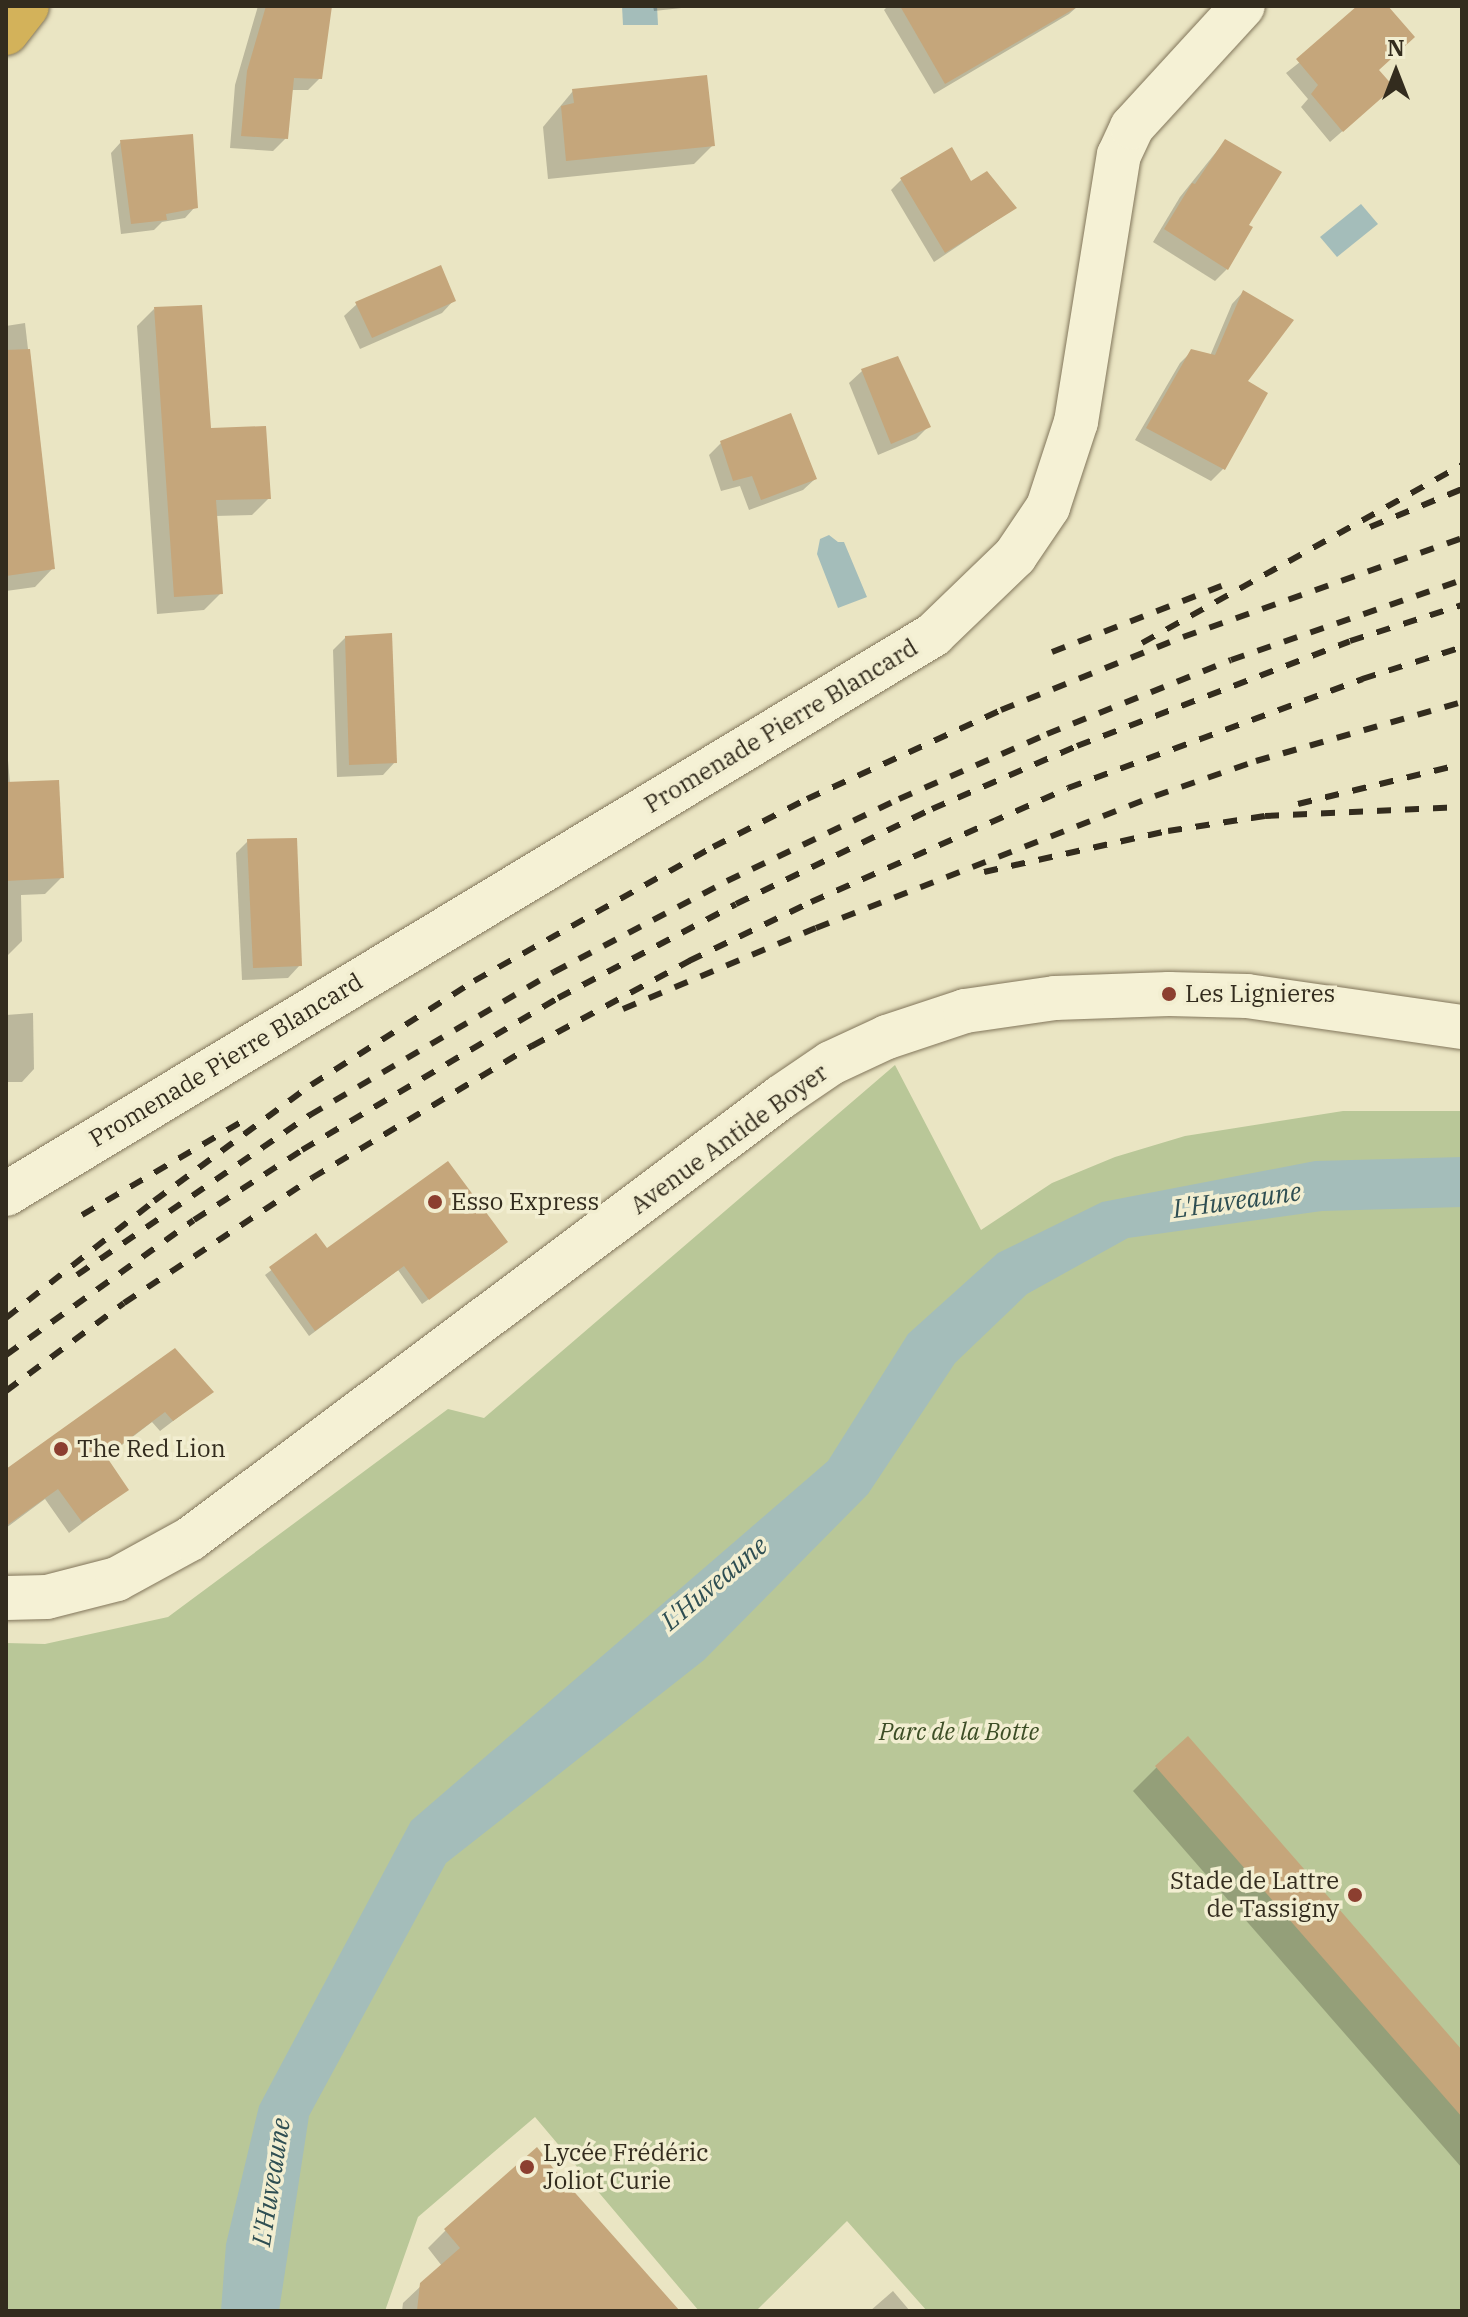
<!DOCTYPE html>
<html>
<head>
<meta charset="utf-8">
<style>
	body { margin:0 }
	#map { position:relative; width:1468px; height:2317px; overflow:hidden; background:#eae5c3; font-family:"IBM Plex Serif",serif }
	div>[style] { position:absolute }
	.green>* { inset:0; background:#b9c798 }
	.water>* { inset:0; background:#a4bdba }
	.shadow>* { inset:0; background:#0003 }
	.building>* { inset:0; background:#c5a67b }
	.roads { filter:drop-shadow(0 0 2px #82765b) drop-shadow(0 0 2px #82765b) }
	.tertiary>* { height:44px; margin:-22px; padding:0 22px; transform-origin:22px; border-radius:22px; background:#f5f1d5 }
	.secondary>* { height:44px; margin:-22px; padding:0 22px; transform-origin:22px; border-radius:22px; background:#f5f1d5 }
	.motorway>* { height:44px; margin:-22px; padding:0 22px; transform-origin:22px; border-radius:22px; background:#d3b25a }
	.rail>* { height:6px; margin-top:-3px; transform-origin:0; background:repeating-linear-gradient(90deg,#332c1e 0 14px,transparent 0 28px) }
	.dots>* { width:22px; height:22px; translate:-50% -50%; box-sizing:border-box; border:4px solid #f2eed1; border-radius:50% }
	span { translate:-50% -50%; white-space:nowrap; text-align:center; line-height:1.15; -webkit-text-stroke:7px #f2eed1; paint-order:stroke }
	.street-label { font-size:24px; color:#332c1e }
	.poi-label { font-size:24px; color:#332c1e }
	.left { translate:0 -50%; text-align:left }
	.right { translate:-100% -50%; text-align:right }
	.park-label { font-size:24px; color:#3d4e26; font-style:italic }
	.water-label { font-size:26px; color:#2e4e52; font-style:italic }
	.frame { position:absolute; inset:0; border:8px solid #332c1e; pointer-events:none }
	.north { position:absolute; left:1356px; top:32px; width:80px; height:80px; -webkit-text-stroke:6px #f2eed1; paint-order:stroke; rotate:0deg; font-size:22px; font-weight:700; line-height:32px; text-align:center; color:#332c1e }
	.north::after { content:''; display:block; margin:auto; width:28px; height:36px; background:#332c1e; clip-path:polygon(50% 0,100% 100%,50% 72%,0 100%) }
</style>
</head>
<body>
<div id="map">
	<div class="green">
		<i style="clip-path:polygon(895px 1065px,981px 1230px,1052px 1183px,1115px 1157px,1185px 1136px,1343px 1111px,1462px 1111px,1462px 2311px,927px 2311px,847px 2221px,756px 2311px,699px 2311px,535px 2117px,418px 2217px,385px 2311px,6px 2311px,6px 1643px,45px 1644px,168px 1617px,448px 1409px,484px 1418px)"></i>
	</div>
	<div class="water">
		<i style="clip-path:polygon(622px 6px,657px 6px,658px 25px,623px 25px)"></i>
		<i style="clip-path:polygon(1361px 204px,1378px 224px,1337px 257px,1320px 237px)"></i>
		<i style="clip-path:polygon(829px 535px,838px 542px,844px 542px,867px 597px,838px 608px,817px 554px,820px 539px)"></i>
		<i style="clip-path:polygon(1462px 1157px,1462px 1207px,1322px 1211px,1128px 1238px,1027px 1294px,955px 1363px,868px 1494px,704px 1660px,446px 1863px,309px 2116px,279px 2311px,221px 2311px,226px 2244px,259px 2106px,411px 1821px,828px 1461px,908px 1334px,998px 1253px,1102px 1202px,1315px 1161px)"></i>
	</div>
	<div class="shadow">
		<i style="clip-path:polygon(258px 6px,329px 6px,320px 78px,308px 90px,290px 90px,286px 138px,273px 151px,230px 148px,235px 85px)"></i>
		<i style="clip-path:polygon(653px 6px,700px 6px,654px 11px)"></i>
		<i style="clip-path:polygon(888px 6px,1078px 6px,1069px 14px,934px 94px,884px 10px)"></i>
		<i style="clip-path:polygon(1371px 6px,1386px 6px,1377px 70px,1379px 99px,1330px 142px,1301px 107px,1308px 99px,1286px 73px)"></i>
		<i style="clip-path:polygon(573px 91px,713px 145px,694px 164px,548px 179px,543px 127px)"></i>
		<i style="clip-path:polygon(1225px 141px,1246px 225px,1227px 269px,1215px 281px,1153px 242px,1180px 197px)"></i>
		<i style="clip-path:polygon(121px 142px,195px 207px,185px 218px,162px 222px,154px 230px,121px 234px,111px 153px)"></i>
		<i style="clip-path:polygon(901px 180px,1015px 208px,934px 262px,891px 190px)"></i>
		<i style="clip-path:polygon(1243px 292px,1246px 382px,1265px 394px,1223px 469px,1211px 481px,1135px 440px,1180px 363px,1192px 351px,1210px 356px,1232px 304px)"></i>
		<i style="clip-path:polygon(454px 300px,442px 313px,360px 349px,344px 316px,357px 304px)"></i>
		<i style="clip-path:polygon(154px 309px,209px 430px,269px 498px,252px 515px,215px 516px,221px 593px,204px 610px,157px 614px,137px 326px)"></i>
		<i style="clip-path:polygon(25px 323px,53px 568px,35px 587px,6px 591px,6px 326px)"></i>
		<i style="clip-path:polygon(897px 358px,928px 427px,916px 439px,878px 455px,849px 383px,862px 371px)"></i>
		<i style="clip-path:polygon(790px 416px,815px 479px,803px 490px,749px 510px,740px 486px,721px 491px,709px 455px,721px 443px)"></i>
		<i style="clip-path:polygon(345px 638px,395px 762px,383px 775px,337px 777px,333px 650px)"></i>
		<i style="clip-path:polygon(6px 736px,10px 784px,62px 877px,45px 894px,21px 895px,22px 941px,6px 957px)"></i>
		<i style="clip-path:polygon(248px 841px,300px 965px,288px 978px,242px 980px,236px 853px)"></i>
		<i style="clip-path:polygon(33px 1013px,34px 1069px,22px 1082px,6px 1082px,6px 1015px)"></i>
		<i style="clip-path:polygon(316px 1236px,327px 1251px,500px 1248px,422px 1304px,398px 1270px,309px 1336px,265px 1275px)"></i>
		<i style="clip-path:polygon(211px 1392px,160px 1431px,152px 1422px,105px 1458px,127px 1489px,69px 1533px,45px 1499px,6px 1528px,6px 1471px)"></i>
		<i style="clip-path:polygon(1157px 1767px,1462px 2053px,1462px 2168px,1133px 1791px)"></i>
		<i style="clip-path:polygon(446px 2230px,677px 2311px,402px 2311px,403px 2303px,442px 2266px,428px 2248px)"></i>
		<i style="clip-path:polygon(893px 2291px,910px 2311px,870px 2311px)"></i>
	</div>
	<div class="building">
		<i style="clip-path:polygon(266px 6px,332px 6px,322px 79px,294px 78px,288px 139px,241px 136px,247px 71px)"></i>
		<i style="clip-path:polygon(900px 6px,1079px 6px,945px 84px)"></i>
		<i style="clip-path:polygon(1357px 6px,1388px 6px,1415px 37px,1379px 70px,1394px 87px,1343px 132px,1311px 94px,1318px 85px,1296px 59px)"></i>
		<i style="clip-path:polygon(707px 75px,715px 146px,566px 161px,561px 106px,574px 103px,572px 89px)"></i>
		<i style="clip-path:polygon(193px 134px,198px 208px,166px 214px,167px 220px,131px 224px,120px 140px)"></i>
		<i style="clip-path:polygon(1225px 139px,1282px 172px,1249px 225px,1253px 227px,1228px 270px,1164px 229px,1192px 183px,1195px 184px)"></i>
		<i style="clip-path:polygon(952px 147px,971px 181px,987px 171px,1017px 208px,945px 253px,900px 178px)"></i>
		<i style="clip-path:polygon(441px 265px,456px 301px,372px 338px,355px 302px)"></i>
		<i style="clip-path:polygon(1243px 290px,1294px 320px,1248px 381px,1268px 393px,1225px 470px,1146px 428px,1191px 349px,1215px 355px)"></i>
		<i style="clip-path:polygon(202px 305px,211px 428px,266px 426px,271px 499px,216px 500px,223px 594px,174px 597px,154px 307px)"></i>
		<i style="clip-path:polygon(30px 349px,55px 569px,6px 576px,6px 350px)"></i>
		<i style="clip-path:polygon(898px 356px,931px 427px,891px 444px,861px 369px)"></i>
		<i style="clip-path:polygon(791px 413px,817px 479px,761px 500px,752px 476px,733px 481px,720px 441px)"></i>
		<i style="clip-path:polygon(392px 633px,397px 763px,349px 765px,345px 636px)"></i>
		<i style="clip-path:polygon(59px 780px,64px 878px,6px 881px,6px 782px)"></i>
		<i style="clip-path:polygon(297px 838px,302px 966px,253px 968px,247px 839px)"></i>
		<i style="clip-path:polygon(448px 1161px,508px 1242px,429px 1300px,404px 1266px,315px 1331px,269px 1267px,316px 1233px,327px 1248px)"></i>
		<i style="clip-path:polygon(175px 1348px,214px 1392px,173px 1421px,165px 1412px,106px 1456px,129px 1490px,82px 1522px,58px 1489px,6px 1526px,6px 1469px)"></i>
		<i style="clip-path:polygon(1188px 1736px,1462px 2050px,1462px 2117px,1155px 1766px)"></i>
		<i style="clip-path:polygon(537px 2147px,553px 2168px,680px 2311px,417px 2311px,420px 2283px,460px 2248px,444px 2229px)"></i>
	</div>
	<div class="roads">
		<div class="tertiary">
			<i style="left:6px;top:1194px;width:1083px;rotate:-31.09deg"></i>
			<i style="left:933px;top:635px;width:114px;rotate:-43.9deg"></i>
			<i style="left:1015px;top:556px;width:59px;rotate:-56deg"></i>
			<i style="left:1048px;top:507px;width:89px;rotate:-71.8deg"></i>
			<i style="left:1076px;top:422px;width:270px;rotate:-80.9deg"></i>
			<i style="left:1119px;top:155px;width:31px;rotate:-65deg"></i>
			<i style="left:1132px;top:127px;width:164px;rotate:-47.5deg"></i>
		</div>
		<div class="secondary">
			<i style="left:6px;top:1598px;width:41px;rotate:-1.4deg"></i>
			<i style="left:47px;top:1597px;width:72px;rotate:-14.4deg"></i>
			<i style="left:117px;top:1579px;width:83px;rotate:-28.7deg"></i>
			<i style="left:190px;top:1539px;width:738px;rotate:-36.79deg"></i>
			<i style="left:781px;top:1097px;width:60px;rotate:-34.2deg"></i>
			<i style="left:831px;top:1063px;width:62px;rotate:-24.9deg"></i>
			<i style="left:887px;top:1037px;width:82px;rotate:-18.4deg"></i>
			<i style="left:965px;top:1011px;width:91px;rotate:-8.2deg"></i>
			<i style="left:1055px;top:998px;width:114px;rotate:-2deg"></i>
			<i style="left:1169px;top:994px;width:78px;rotate:1.5deg"></i>
			<i style="left:1247px;top:996px;width:217px;rotate:8.2deg"></i>
		</div>
		<div class="motorway">
			<i style="left:6px;top:33px;width:34px;rotate:-52deg"></i>
		</div>
	</div>
	<div class="rail">
		<i style="left:1370px;top:527px;width:100px;rotate:-22.4deg"></i>
		<i style="left:1142px;top:643px;width:366px;rotate:-29.1deg"></i>
		<i style="left:1052px;top:652px;width:193px;rotate:-21.3deg"></i>
		<i style="left:1298px;top:804px;width:169px;rotate:-13.7deg"></i>
		<i style="left:984px;top:872px;width:189px;rotate:-12.6deg"></i>
		<i style="left:1168px;top:831px;width:98px;rotate:-8.8deg"></i>
		<i style="left:1265px;top:816px;width:197px;rotate:-2.6deg"></i>
		<i style="left:623px;top:1009px;width:209px;rotate:-22.8deg"></i>
		<i style="left:816px;top:928px;width:364px;rotate:-21.3deg"></i>
		<i style="left:1155px;top:796px;width:107px;rotate:-19.1deg"></i>
		<i style="left:1256px;top:761px;width:214px;rotate:-16deg"></i>
		<i style="left:82px;top:1215px;width:184px;rotate:-30.3deg"></i>
		<i style="left:77px;top:1275px;width:283px;rotate:-34.5deg"></i>
		<i style="left:310px;top:1115px;width:283px;rotate:-30.4deg"></i>
		<i style="left:554px;top:972px;width:195px;rotate:-27.7deg"></i>
		<i style="left:727px;top:881px;width:191px;rotate:-25.5deg"></i>
		<i style="left:899px;top:799px;width:162px;rotate:-23.7deg"></i>
		<i style="left:1047px;top:734px;width:198px;rotate:-21.9deg"></i>
		<i style="left:1231px;top:660px;width:244px;rotate:-19.1deg"></i>
		<i style="left:6px;top:1318px;width:189px;rotate:-38.3deg"></i>
		<i style="left:154px;top:1201px;width:195px;rotate:-36.5deg"></i>
		<i style="left:311px;top:1085px;width:193px;rotate:-32.5deg"></i>
		<i style="left:474px;top:981px;width:274px;rotate:-29.3deg"></i>
		<i style="left:713px;top:847px;width:106px;rotate:-27.1deg"></i>
		<i style="left:807px;top:799px;width:213px;rotate:-24.6deg"></i>
		<i style="left:1001px;top:710px;width:196px;rotate:-21.9deg"></i>
		<i style="left:1183px;top:637px;width:296px;rotate:-19.5deg"></i>
		<i style="left:6px;top:1355px;width:231px;rotate:-35.7deg"></i>
		<i style="left:194px;top:1220px;width:129px;rotate:-32.9deg"></i>
		<i style="left:302px;top:1150px;width:298px;rotate:-30.7deg"></i>
		<i style="left:558px;top:998px;width:201px;rotate:-27.8deg"></i>
		<i style="left:736px;top:904px;width:218px;rotate:-25.9deg"></i>
		<i style="left:932px;top:809px;width:158px;rotate:-23.5deg"></i>
		<i style="left:1077px;top:746px;width:292px;rotate:-21deg"></i>
		<i style="left:1350px;top:641px;width:118px;rotate:-17.8deg"></i>
		<i style="left:6px;top:1391px;width:147px;rotate:-36.7deg"></i>
		<i style="left:124px;top:1303px;width:226px;rotate:-33.6deg"></i>
		<i style="left:312px;top:1178px;width:257px;rotate:-31deg"></i>
		<i style="left:532px;top:1046px;width:179px;rotate:-28.4deg"></i>
		<i style="left:689px;top:961px;width:136px;rotate:-25.8deg"></i>
		<i style="left:811px;top:902px;width:281px;rotate:-23.9deg"></i>
		<i style="left:1068px;top:788px;width:314px;rotate:-20.3deg"></i>
		<i style="left:1362px;top:679px;width:105px;rotate:-17.7deg"></i>
	</div>
	<div class="dots">
		<i style="left:1169px;top:994px;background:#8c3f30"></i>
		<i style="left:435px;top:1202px;background:#8c3f30"></i>
		<i style="left:61px;top:1449px;background:#8c3f30"></i>
		<i style="left:1355px;top:1895px;background:#8c3f30"></i>
		<i style="left:527px;top:2167px;background:#8c3f30"></i>
	</div>
	<div class="street-label">
		<span style="left:781px;top:726px;rotate:-31deg">Promenade Pierre Blancard</span>
		<span style="left:226px;top:1060px;rotate:-31deg">Promenade Pierre Blancard</span>
		<span style="left:729px;top:1139px;rotate:-36deg">Avenue Antide Boyer</span>
	</div>
	<div class="poi-label">
		<span class="left" style="left:1185px;top:994px">Les Lignieres</span>
		<span class="left" style="left:451px;top:1202px">Esso Express</span>
		<span class="left" style="left:77px;top:1449px">The Red Lion</span>
		<span class="right" style="left:1339px;top:1895px">Stade de Lattre<br>de Tassigny</span>
		<span class="left" style="left:543px;top:2167px">Lycée Frédéric<br>Joliot Curie</span>
	</div>
	<div class="park-label">
		<span style="left:959px;top:1732px">Parc de la Botte</span>
	</div>
	<div class="water-label">
		<span style="left:1237px;top:1200px;rotate:-8deg">L'Huveaune</span>
		<span style="left:714px;top:1583px;rotate:-40deg">L'Huveaune</span>
		<span style="left:271px;top:2182px;rotate:-81deg">L'Huveaune</span>
	</div>
	<div class="frame"></div>
	<div class="north">N</div>
</div>
</body>
</html>
